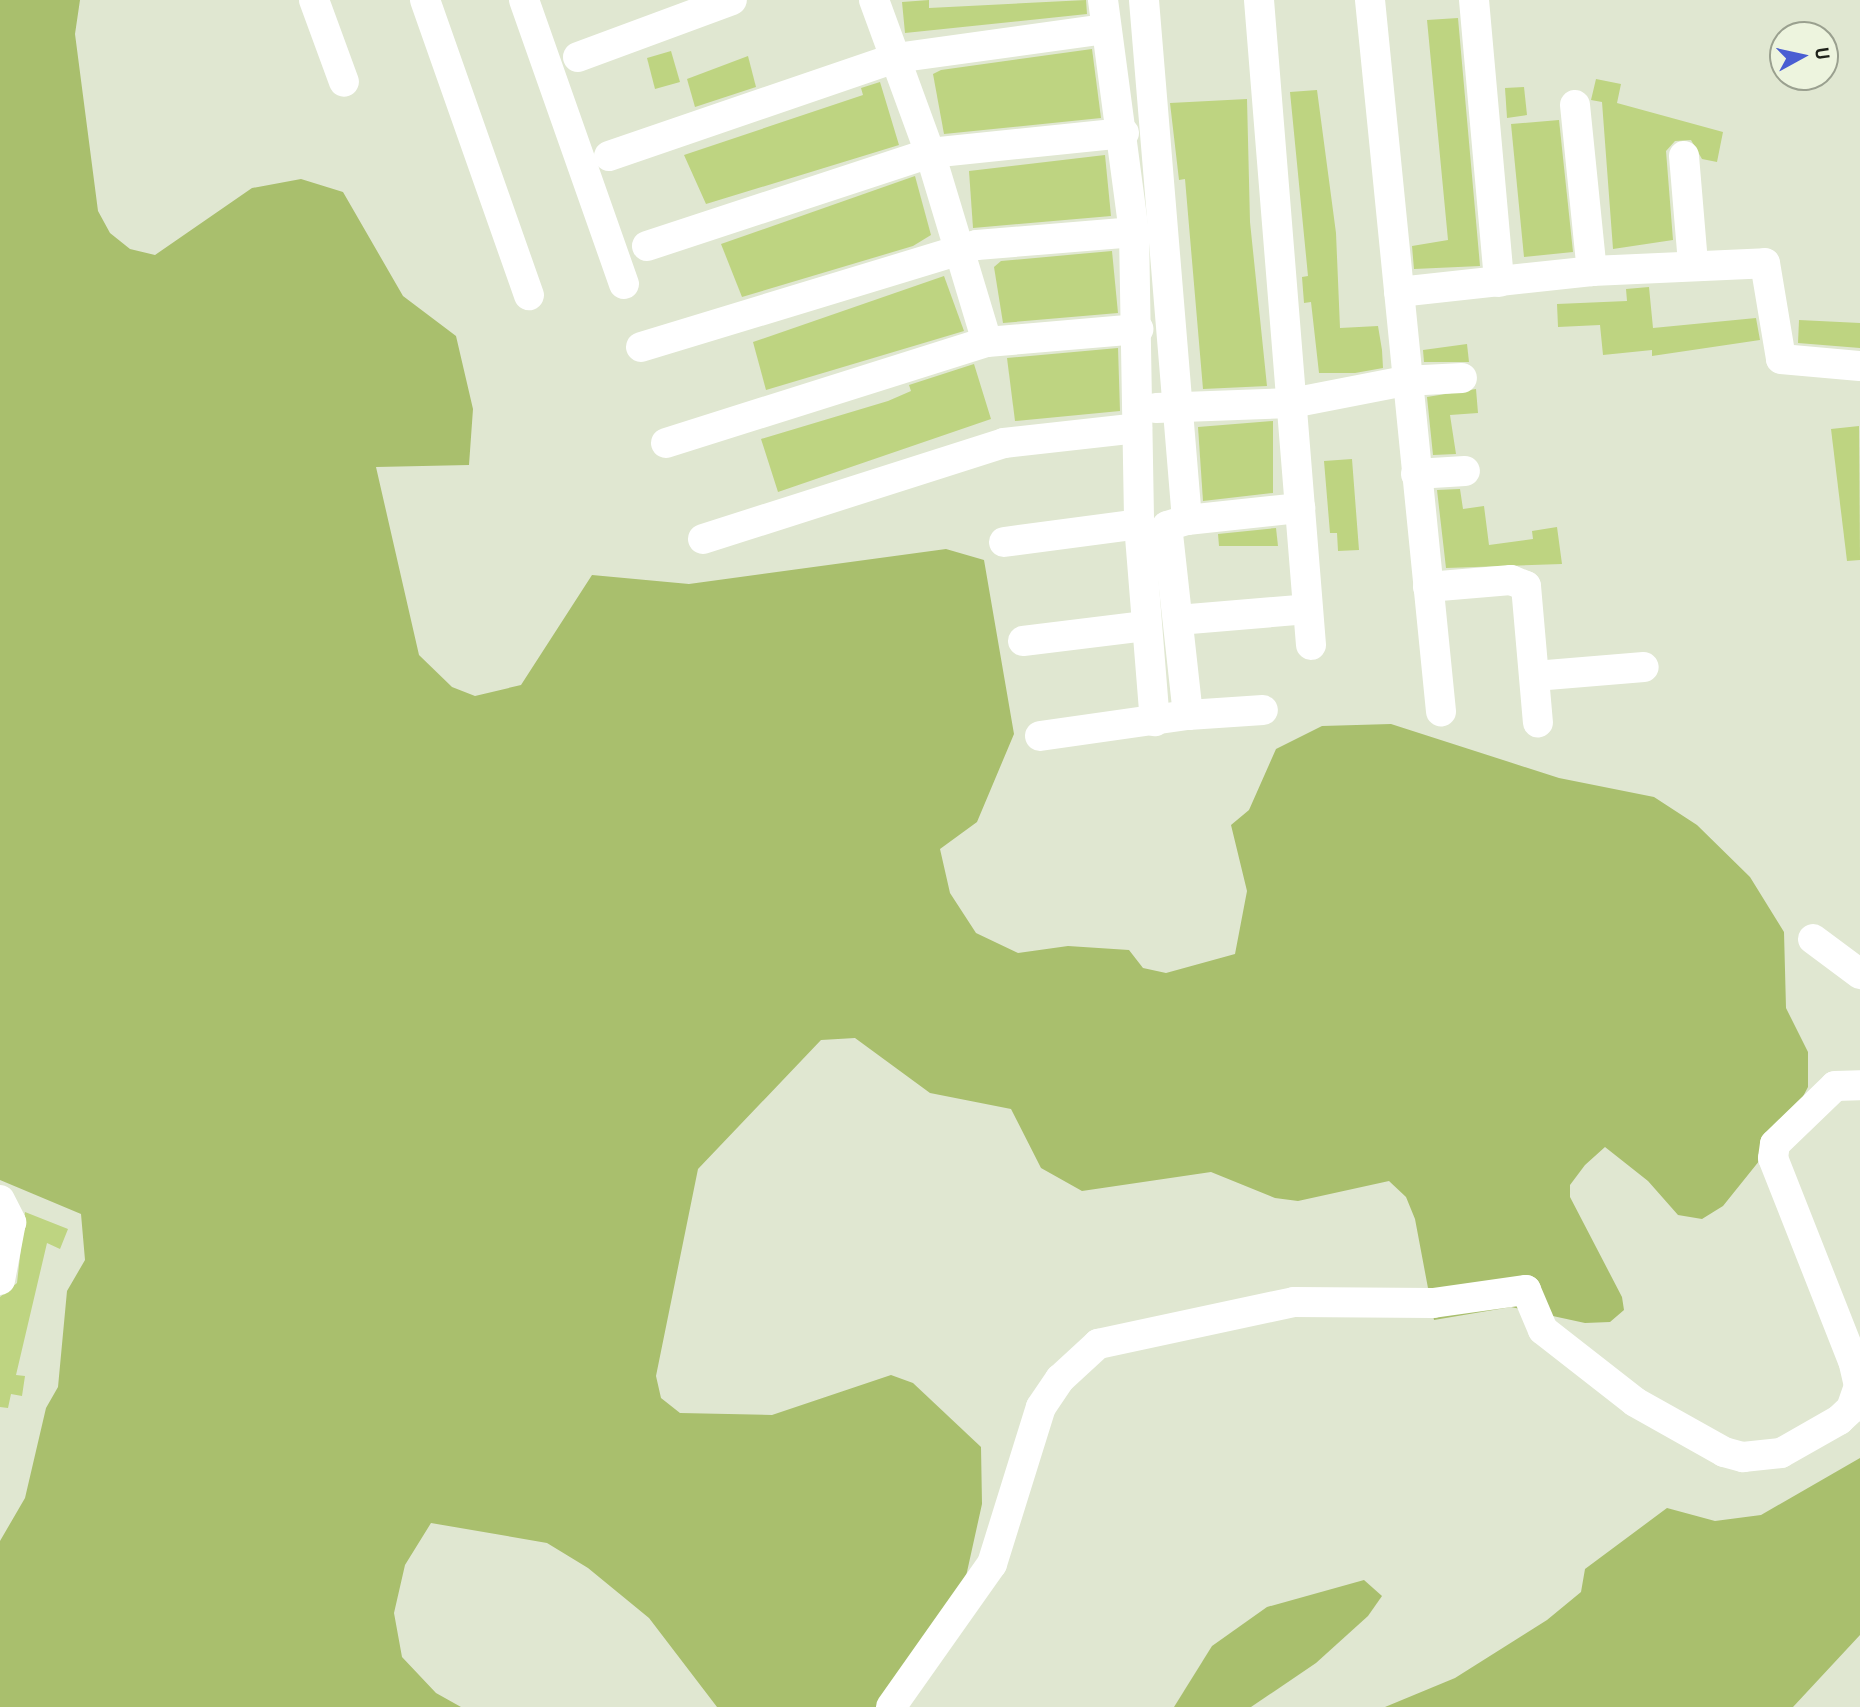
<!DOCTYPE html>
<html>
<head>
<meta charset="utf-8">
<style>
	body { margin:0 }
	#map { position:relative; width:1860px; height:1707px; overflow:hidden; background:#e0e7d1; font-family:"PT Sans",sans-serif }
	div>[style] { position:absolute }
	.forest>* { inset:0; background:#a9bf6d }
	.building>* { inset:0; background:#bed481 }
	.minor>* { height:30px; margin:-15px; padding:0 15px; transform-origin:15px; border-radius:15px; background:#fff }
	span { translate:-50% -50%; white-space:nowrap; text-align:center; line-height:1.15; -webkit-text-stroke:5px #edf4de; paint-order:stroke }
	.north { position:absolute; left:1769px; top:21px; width:70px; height:70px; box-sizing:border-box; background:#edf4de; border:2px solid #9aa08f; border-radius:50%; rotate:82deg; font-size:19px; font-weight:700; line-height:28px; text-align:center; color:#1e2119 }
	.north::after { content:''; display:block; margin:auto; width:24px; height:32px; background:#495dd2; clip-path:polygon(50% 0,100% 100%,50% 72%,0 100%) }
</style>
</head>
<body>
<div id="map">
	<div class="forest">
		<i style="clip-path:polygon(0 0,80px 0,75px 34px,98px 211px,110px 233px,130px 249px,155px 255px,252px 188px,301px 179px,343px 192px,403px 296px,456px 336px,473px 409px,469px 465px,376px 467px,419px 655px,452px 687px,475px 696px,521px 685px,592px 575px,689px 584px,946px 549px,984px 560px,1014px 734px,977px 822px,940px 849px,950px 893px,976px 933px,1018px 953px,1068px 946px,1129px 950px,1143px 968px,1166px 973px,1235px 954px,1247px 891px,1231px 825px,1249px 810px,1276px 749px,1322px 726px,1391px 724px,1559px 778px,1654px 797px,1697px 825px,1750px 877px,1784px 932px,1786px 1008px,1808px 1052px,1808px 1087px,1788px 1125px,1723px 1206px,1702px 1219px,1678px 1215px,1648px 1181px,1605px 1147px,1585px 1165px,1570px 1185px,1570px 1197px,1622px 1297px,1624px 1310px,1610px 1322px,1585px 1323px,1511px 1307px,1434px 1320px,1415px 1219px,1406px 1197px,1389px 1181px,1298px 1201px,1275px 1198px,1211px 1172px,1082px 1191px,1041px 1168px,1011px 1109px,930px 1093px,855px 1038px,821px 1040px,698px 1169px,656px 1376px,661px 1398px,680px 1413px,772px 1415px,891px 1375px,913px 1383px,981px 1447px,982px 1504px,963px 1590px,876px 1707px,717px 1707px,649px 1618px,588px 1568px,547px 1543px,431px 1523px,405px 1565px,394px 1613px,402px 1657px,436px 1693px,461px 1707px,0 1707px,0 1541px,25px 1498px,46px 1408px,58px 1387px,67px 1291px,85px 1260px,81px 1214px,0 1180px)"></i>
		<i style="clip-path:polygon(1860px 1458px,1860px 1635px,1793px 1707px,1385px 1707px,1455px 1678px,1547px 1620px,1581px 1592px,1585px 1569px,1667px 1508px,1715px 1521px,1761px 1515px)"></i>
		<i style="clip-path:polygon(1364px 1580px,1382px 1596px,1368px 1616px,1316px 1663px,1251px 1707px,1174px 1707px,1212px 1646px,1267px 1607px)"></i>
	</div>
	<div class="building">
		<i style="clip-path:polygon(929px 0,929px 8px,1086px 0,1087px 14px,905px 33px,902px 2px)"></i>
		<i style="clip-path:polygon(1458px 18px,1480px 266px,1414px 269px,1412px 246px,1448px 240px,1427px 20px)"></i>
		<i style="clip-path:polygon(1092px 49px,1101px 118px,944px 134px,933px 74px,941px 70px)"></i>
		<i style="clip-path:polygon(671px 51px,680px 82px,655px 89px,647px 58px)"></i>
		<i style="clip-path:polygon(748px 56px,756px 87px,695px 107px,687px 79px)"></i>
		<i style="clip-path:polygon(1596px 79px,1621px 84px,1617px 103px,1723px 132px,1717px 162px,1702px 159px,1691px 140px,1675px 141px,1666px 151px,1673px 240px,1613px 249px,1602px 102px,1591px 100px)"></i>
		<i style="clip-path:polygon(880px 82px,899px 145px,706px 204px,684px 155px,863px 95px,861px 88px)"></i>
		<i style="clip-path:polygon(1524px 87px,1527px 115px,1507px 118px,1505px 88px)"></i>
		<i style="clip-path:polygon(1317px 90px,1336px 233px,1340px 328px,1378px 326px,1382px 350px,1383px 368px,1355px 373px,1319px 373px,1311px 302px,1304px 303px,1302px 277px,1308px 276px,1290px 92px)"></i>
		<i style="clip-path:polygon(1247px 99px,1250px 222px,1267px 386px,1203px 389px,1185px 179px,1179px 180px,1170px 103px)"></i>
		<i style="clip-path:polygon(1559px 120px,1573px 252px,1524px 257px,1511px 124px)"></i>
		<i style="clip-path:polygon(1105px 155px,1111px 216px,973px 228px,969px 171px)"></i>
		<i style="clip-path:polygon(915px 176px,931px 235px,913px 246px,742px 297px,721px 244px)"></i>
		<i style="clip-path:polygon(1112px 251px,1118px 313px,1003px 323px,994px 267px,1001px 261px)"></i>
		<i style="clip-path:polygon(944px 276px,964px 331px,766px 390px,753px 342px)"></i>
		<i style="clip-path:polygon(1649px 287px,1653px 328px,1756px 318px,1760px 340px,1652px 356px,1652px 350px,1603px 355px,1600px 325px,1558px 327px,1557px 304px,1627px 301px,1626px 289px)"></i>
		<i style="clip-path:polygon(1799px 320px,1860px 323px,1860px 348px,1798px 343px)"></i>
		<i style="clip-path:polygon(1467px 344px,1469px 362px,1424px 362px,1423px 350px)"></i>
		<i style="clip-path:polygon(1118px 348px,1120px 411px,1015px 421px,1007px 358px)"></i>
		<i style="clip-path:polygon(974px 364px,991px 419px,778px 492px,761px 439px,888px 401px,911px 391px,909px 385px)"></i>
		<i style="clip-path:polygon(1476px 389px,1478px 413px,1450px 415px,1456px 454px,1433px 455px,1427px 397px)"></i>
		<i style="clip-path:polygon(1273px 421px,1273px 493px,1203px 501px,1198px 427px)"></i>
		<i style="clip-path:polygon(1859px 426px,1860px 560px,1847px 561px,1831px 429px)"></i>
		<i style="clip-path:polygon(1352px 459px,1359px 550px,1338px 551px,1337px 533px,1330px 533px,1324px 461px)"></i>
		<i style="clip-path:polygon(1460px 489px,1463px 509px,1484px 506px,1489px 545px,1533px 539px,1532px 531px,1557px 527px,1562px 564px,1446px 568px,1437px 490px)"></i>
		<i style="clip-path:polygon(1276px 528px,1278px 546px,1219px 546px,1218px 534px)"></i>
		<i style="clip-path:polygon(25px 1212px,68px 1229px,60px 1249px,47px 1243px,16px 1375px,25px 1376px,22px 1396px,11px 1394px,8px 1408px,0 1407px,0 1297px,17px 1283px)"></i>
	</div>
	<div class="minor">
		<i style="left:314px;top:0;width:87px;rotate:69.9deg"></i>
		<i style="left:425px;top:0;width:313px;rotate:70.6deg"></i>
		<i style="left:524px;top:0;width:301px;rotate:70.6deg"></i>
		<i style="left:874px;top:0;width:163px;rotate:69.9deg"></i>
		<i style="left:930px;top:153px;width:197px;rotate:73.2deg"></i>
		<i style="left:1103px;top:0;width:234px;rotate:82.4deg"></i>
		<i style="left:1134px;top:232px;width:292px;rotate:89deg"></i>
		<i style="left:1139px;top:524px;width:198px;rotate:85.4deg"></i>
		<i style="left:1259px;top:0;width:647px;rotate:85.39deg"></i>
		<i style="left:1370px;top:0;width:715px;rotate:84.3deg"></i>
		<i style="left:1474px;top:0;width:283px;rotate:84.9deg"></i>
		<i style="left:578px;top:57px;width:164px;rotate:-20.3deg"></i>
		<i style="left:1575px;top:105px;width:167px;rotate:84.2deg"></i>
		<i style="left:609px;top:156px;width:303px;rotate:-18.9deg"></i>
		<i style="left:896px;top:58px;width:212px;rotate:-7.9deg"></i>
		<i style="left:1684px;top:156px;width:108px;rotate:85.2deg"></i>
		<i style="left:647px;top:246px;width:298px;rotate:-18.2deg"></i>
		<i style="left:930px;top:153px;width:195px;rotate:-5.9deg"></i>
		<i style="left:1399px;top:292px;width:194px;rotate:-6.2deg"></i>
		<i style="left:1592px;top:271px;width:173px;rotate:-2.6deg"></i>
		<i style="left:1765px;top:263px;width:97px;rotate:80.5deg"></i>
		<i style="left:1781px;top:359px;width:79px;rotate:5.1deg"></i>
		<i style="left:641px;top:347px;width:351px;rotate:-16.9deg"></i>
		<i style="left:977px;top:245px;width:158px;rotate:-4.7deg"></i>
		<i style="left:1156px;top:408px;width:136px;rotate:-2.1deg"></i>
		<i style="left:1292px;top:403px;width:115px;rotate:-11deg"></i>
		<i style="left:1405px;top:381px;width:57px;rotate:-3deg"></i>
		<i style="left:666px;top:443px;width:337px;rotate:-17.5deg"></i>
		<i style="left:987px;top:342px;width:152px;rotate:-4.9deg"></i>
		<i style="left:1416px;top:474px;width:49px;rotate:-3.5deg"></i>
		<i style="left:1187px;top:520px;width:114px;rotate:-6.1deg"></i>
		<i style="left:703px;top:539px;width:316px;rotate:-17.7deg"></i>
		<i style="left:1004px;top:443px;width:134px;rotate:-6.4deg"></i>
		<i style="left:1004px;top:542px;width:136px;rotate:-7.6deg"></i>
		<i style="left:1428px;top:587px;width:83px;rotate:-4.8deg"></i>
		<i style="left:1511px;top:580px;width:16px;rotate:22deg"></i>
		<i style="left:1526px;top:586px;width:137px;rotate:85deg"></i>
		<i style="left:1178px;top:620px;width:130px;rotate:-4.8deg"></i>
		<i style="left:1023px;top:641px;width:123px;rotate:-7deg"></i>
		<i style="left:1535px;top:676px;width:109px;rotate:-4.7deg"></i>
		<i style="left:1188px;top:715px;width:75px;rotate:-3.8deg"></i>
		<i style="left:1040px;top:736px;width:149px;rotate:-8.1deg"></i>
		<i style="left:1188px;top:715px;width:190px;rotate:-96.3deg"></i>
		<i style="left:1167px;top:526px;width:21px;rotate:-17deg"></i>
		<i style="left:1187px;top:520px;width:522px;rotate:-94.73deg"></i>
		<i style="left:1813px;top:939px;width:59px;rotate:36.7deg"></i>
		<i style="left:0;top:1200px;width:25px;rotate:63deg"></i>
		<i style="left:11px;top:1222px;width:59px;rotate:100.7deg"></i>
		<i style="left:891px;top:1707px;width:175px;rotate:-54.8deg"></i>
		<i style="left:992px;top:1564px;width:164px;rotate:-72.7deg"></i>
		<i style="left:1041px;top:1407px;width:34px;rotate:-56deg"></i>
		<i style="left:1060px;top:1379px;width:52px;rotate:-42.6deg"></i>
		<i style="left:1098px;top:1344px;width:200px;rotate:-12.1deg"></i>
		<i style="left:1294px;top:1302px;width:139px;rotate:0.4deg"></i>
		<i style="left:1433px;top:1303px;width:94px;rotate:-8deg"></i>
		<i style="left:1526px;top:1290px;width:43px;rotate:67deg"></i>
		<i style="left:1543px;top:1330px;width:117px;rotate:38deg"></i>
		<i style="left:1635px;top:1402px;width:102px;rotate:29.3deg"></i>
		<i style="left:1724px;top:1452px;width:20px;rotate:15deg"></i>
		<i style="left:1743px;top:1457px;width:38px;rotate:-6deg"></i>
		<i style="left:1781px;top:1453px;width:67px;rotate:-29.6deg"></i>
		<i style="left:1839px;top:1420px;width:16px;rotate:-43deg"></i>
		<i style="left:1851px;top:1409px;width:24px;rotate:-71deg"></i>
		<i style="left:1859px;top:1386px;width:26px;rotate:-103deg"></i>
		<i style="left:1853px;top:1361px;width:218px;rotate:-111.5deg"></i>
		<i style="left:1773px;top:1158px;width:14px;rotate:-82deg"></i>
		<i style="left:1775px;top:1144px;width:83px;rotate:-44deg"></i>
		<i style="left:1835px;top:1086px;width:25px;rotate:-2deg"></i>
	</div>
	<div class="north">U</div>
</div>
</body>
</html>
